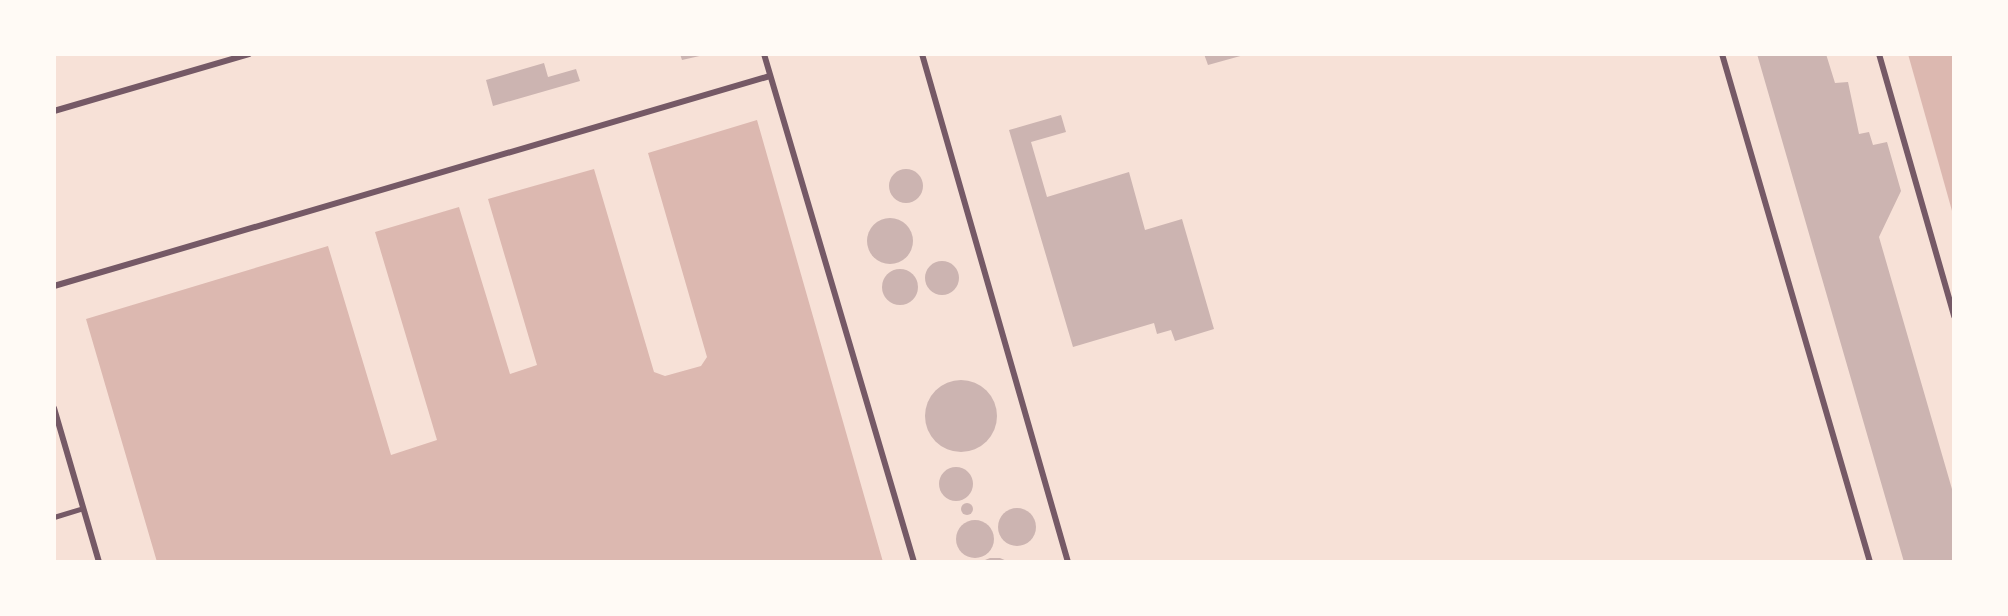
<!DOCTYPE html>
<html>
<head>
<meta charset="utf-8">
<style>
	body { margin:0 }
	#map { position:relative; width:2008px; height:616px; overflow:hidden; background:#f7e1d7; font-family:"Alegreya Sans",sans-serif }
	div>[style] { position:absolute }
	.water>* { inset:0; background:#dcb8b0 }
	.building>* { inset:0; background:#ccb4b1 }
	.round { border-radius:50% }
	.service>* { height:4.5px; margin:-2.25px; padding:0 2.25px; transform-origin:2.25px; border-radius:2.25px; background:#755966 }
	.minor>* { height:6px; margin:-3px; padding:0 3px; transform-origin:3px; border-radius:3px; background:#755966 }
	span { translate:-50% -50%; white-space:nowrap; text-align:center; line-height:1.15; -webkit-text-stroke:5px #fffaf5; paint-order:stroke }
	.frame { position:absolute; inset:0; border:56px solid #fffaf5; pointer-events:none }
</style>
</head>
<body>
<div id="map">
	<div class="water">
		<i style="clip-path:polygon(1908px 54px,1954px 54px,1954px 218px)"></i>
		<i style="clip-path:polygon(757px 120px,883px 562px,157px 562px,86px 319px,328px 246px,391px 455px,437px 440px,375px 232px,459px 207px,510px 374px,537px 365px,488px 199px,594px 169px,654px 372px,665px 376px,701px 366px,707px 357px,648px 153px)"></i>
	</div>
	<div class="building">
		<i style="clip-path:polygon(680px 54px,704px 54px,704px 55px,682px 60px)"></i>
		<i style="clip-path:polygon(1204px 54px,1244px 54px,1244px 55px,1208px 65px)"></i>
		<i style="clip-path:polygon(1757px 54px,1826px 54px,1835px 83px,1848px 82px,1859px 134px,1869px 132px,1873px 145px,1887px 142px,1901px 191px,1879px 237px,1954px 496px,1954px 562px,1904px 562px)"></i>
		<i style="clip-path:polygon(544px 63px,548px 77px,576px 69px,580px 81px,493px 106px,486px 80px)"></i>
		<i style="clip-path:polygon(1061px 115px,1066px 132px,1031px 142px,1047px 197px,1129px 172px,1145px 230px,1182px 219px,1214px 329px,1175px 341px,1171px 330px,1157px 334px,1154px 323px,1073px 347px,1009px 130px)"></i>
		<i class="round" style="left:889px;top:169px;width:34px;height:34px"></i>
		<i class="round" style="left:867px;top:218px;width:46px;height:46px"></i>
		<i class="round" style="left:925px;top:261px;width:34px;height:34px"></i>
		<i class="round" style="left:882px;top:269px;width:36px;height:36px"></i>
		<i class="round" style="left:925px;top:380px;width:72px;height:72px"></i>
		<i class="round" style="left:939px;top:467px;width:34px;height:34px"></i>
		<i class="round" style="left:961px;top:503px;width:12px;height:12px"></i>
		<i class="round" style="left:998px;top:508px;width:38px;height:38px"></i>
		<i class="round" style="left:956px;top:520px;width:38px;height:38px"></i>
		<i style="clip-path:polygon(990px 558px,1000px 558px,1009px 562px,980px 562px)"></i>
	</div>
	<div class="service">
		<i style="left:54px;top:517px;width:30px;rotate:-17deg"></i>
	</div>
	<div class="minor">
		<i style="left:764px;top:54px;width:530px;rotate:73.55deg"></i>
		<i style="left:922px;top:54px;width:529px;rotate:73.97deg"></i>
		<i style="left:1722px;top:54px;width:529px;rotate:73.76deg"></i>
		<i style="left:1879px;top:54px;width:273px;rotate:74deg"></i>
		<i style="left:54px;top:111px;width:203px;rotate:-16.3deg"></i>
		<i style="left:54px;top:286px;width:746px;rotate:-16.35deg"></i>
		<i style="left:54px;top:408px;width:160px;rotate:73.7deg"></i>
	</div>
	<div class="frame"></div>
</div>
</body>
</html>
